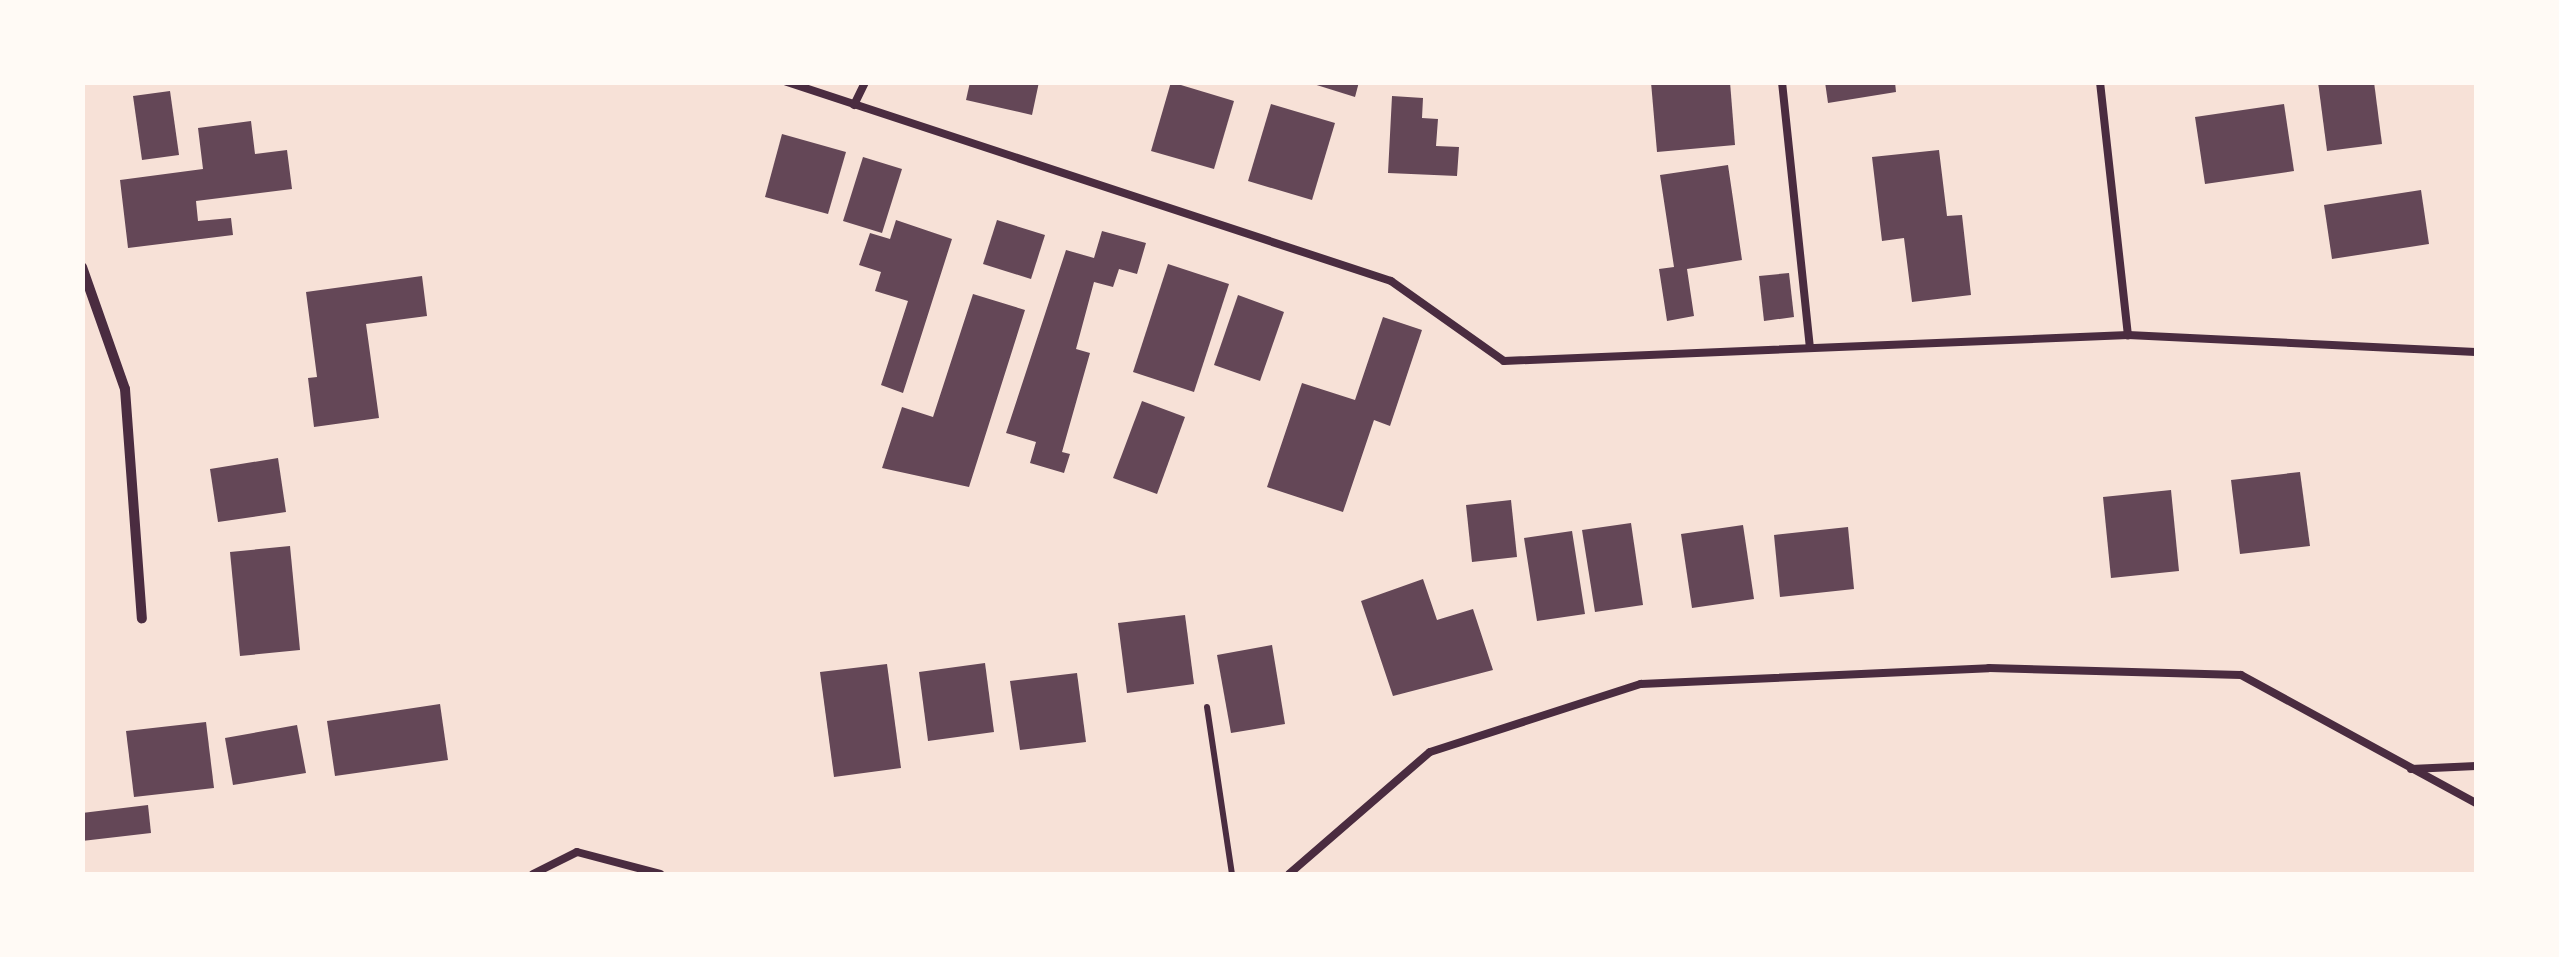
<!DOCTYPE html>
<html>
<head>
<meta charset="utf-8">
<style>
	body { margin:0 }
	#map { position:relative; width:2559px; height:957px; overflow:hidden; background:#f7e1d7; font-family:"Nunito Sans",sans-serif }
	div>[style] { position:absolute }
	.building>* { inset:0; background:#644757 }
	.path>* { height:6px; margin:-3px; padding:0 3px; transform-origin:3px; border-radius:3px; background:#4a2c40 }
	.service>* { height:8px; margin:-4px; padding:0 4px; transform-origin:4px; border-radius:4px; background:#4a2c40 }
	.minor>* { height:10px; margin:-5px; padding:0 5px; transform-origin:5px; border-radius:5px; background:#4a2c40 }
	span { translate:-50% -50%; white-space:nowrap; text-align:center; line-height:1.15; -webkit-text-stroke:9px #fffaf5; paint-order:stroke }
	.frame { position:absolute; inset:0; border:85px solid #fffaf5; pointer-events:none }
</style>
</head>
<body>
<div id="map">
	<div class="building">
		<i style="clip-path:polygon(970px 82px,1039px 82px,1032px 115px,966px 100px)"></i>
		<i style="clip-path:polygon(1171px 82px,1234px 101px,1214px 169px,1151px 151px)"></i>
		<i style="clip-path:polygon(1307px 82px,1359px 82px,1355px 97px)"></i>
		<i style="clip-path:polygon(1651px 82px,1730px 82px,1735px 145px,1657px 152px)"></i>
		<i style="clip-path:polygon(1825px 82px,1895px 82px,1896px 92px,1828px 103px)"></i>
		<i style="clip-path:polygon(2318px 82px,2374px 82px,2382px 144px,2327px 151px)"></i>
		<i style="clip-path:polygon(170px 91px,179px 155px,142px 160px,133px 96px)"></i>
		<i style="clip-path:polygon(1392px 96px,1423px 98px,1422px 118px,1438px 119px,1436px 146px,1459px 147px,1457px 176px,1388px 173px)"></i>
		<i style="clip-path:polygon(1271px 104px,1335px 123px,1312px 200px,1248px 181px)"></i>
		<i style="clip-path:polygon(2284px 104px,2294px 171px,2205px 184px,2195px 117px)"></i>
		<i style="clip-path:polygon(251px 121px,255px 154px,287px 150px,292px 189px,196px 201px,198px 221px,231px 218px,233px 235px,128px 248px,120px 180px,203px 169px,198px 128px)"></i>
		<i style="clip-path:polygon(782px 134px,846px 152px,828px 214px,765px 197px)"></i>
		<i style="clip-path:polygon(1939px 150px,1947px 216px,1962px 215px,1971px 295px,1912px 302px,1904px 238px,1882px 241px,1872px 157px)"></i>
		<i style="clip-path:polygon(863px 157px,902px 169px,882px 233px,843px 221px)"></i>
		<i style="clip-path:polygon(1728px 165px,1742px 260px,1687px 269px,1694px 316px,1667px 321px,1659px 269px,1674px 267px,1660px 175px)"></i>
		<i style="clip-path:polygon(2421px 190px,2429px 244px,2332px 259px,2324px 205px)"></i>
		<i style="clip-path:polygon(896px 220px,952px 239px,903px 393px,881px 385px,908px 301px,875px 291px,881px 272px,859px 265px,870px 233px,890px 239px)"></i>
		<i style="clip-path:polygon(997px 220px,1045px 235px,1031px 279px,983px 264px)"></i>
		<i style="clip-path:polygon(1102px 231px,1146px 243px,1137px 274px,1119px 269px,1113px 287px,1094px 282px,1076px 349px,1090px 353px,1062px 452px,1070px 454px,1064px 473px,1030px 463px,1036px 442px,1006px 433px,1066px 250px,1094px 258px)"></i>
		<i style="clip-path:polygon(1168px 264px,1229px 284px,1194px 392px,1133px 372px)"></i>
		<i style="clip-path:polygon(1789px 273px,1794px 317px,1764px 321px,1759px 276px)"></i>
		<i style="clip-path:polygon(422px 276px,427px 316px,366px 324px,379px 418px,314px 427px,308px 378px,317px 377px,306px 292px)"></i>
		<i style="clip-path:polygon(973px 294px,1025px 310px,969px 487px,882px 468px,902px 407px,933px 417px)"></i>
		<i style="clip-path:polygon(1238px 295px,1284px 312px,1260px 381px,1214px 365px)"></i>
		<i style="clip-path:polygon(1383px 317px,1422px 330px,1390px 426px,1374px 420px,1343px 512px,1267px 487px,1302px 383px,1355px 400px)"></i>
		<i style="clip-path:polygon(1142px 401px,1185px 417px,1157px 494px,1113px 478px)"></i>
		<i style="clip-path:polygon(278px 458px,286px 512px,218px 522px,210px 469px)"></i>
		<i style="clip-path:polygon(2300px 472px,2310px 546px,2240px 554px,2231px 480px)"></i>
		<i style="clip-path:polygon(2171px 490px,2179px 571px,2111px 578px,2103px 497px)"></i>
		<i style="clip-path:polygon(1511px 500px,1517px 557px,1472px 562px,1466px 505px)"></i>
		<i style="clip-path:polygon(1631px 523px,1643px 605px,1595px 612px,1582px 530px)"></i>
		<i style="clip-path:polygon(1743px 525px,1754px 599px,1692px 608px,1681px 534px)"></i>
		<i style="clip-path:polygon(1848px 527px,1854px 589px,1780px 597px,1774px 535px)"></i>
		<i style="clip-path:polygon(1572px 531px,1585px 614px,1537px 621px,1524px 538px)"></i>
		<i style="clip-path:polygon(290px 546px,300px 650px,240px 656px,230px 552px)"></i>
		<i style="clip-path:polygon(1423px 579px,1437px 620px,1473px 609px,1493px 670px,1393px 696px,1361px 601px)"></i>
		<i style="clip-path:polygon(1185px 615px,1194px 684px,1127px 693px,1118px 623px)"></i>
		<i style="clip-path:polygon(1272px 645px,1285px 724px,1231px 733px,1217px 655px)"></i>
		<i style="clip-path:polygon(985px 663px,994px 732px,928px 741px,919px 672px)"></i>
		<i style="clip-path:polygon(887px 664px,901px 768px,834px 777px,820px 672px)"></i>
		<i style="clip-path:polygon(1077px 673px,1086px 742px,1020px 750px,1010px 681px)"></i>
		<i style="clip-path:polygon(440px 704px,448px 760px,335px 776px,327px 721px)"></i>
		<i style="clip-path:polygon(206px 722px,214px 788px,134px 797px,126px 731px)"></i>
		<i style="clip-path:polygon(297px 725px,306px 773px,233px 785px,225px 738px)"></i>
		<i style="clip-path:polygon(148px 805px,151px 833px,82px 841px,82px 813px)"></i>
	</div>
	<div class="path">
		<i style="left:1207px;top:707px;width:169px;rotate:81.5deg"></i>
	</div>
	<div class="service">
		<i style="left:787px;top:82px;width:636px;rotate:18.24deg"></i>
		<i style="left:1391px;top:281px;width:138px;rotate:35.3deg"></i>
		<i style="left:1504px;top:361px;width:625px;rotate:-2.39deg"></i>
		<i style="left:2128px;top:335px;width:348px;rotate:2.8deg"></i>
		<i style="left:1782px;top:82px;width:267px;rotate:84deg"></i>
		<i style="left:2100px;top:82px;width:255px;rotate:83.7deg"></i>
		<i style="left:854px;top:105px;width:25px;rotate:-64deg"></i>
		<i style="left:2411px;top:769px;width:65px;rotate:-2.6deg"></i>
		<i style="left:533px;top:874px;width:49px;rotate:-26.6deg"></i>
		<i style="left:577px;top:852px;width:86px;rotate:14.8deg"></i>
		<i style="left:1289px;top:874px;width:186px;rotate:-40.9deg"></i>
		<i style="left:1430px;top:752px;width:222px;rotate:-17.9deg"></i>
		<i style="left:1641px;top:684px;width:348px;rotate:-2.6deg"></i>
		<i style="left:1989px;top:668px;width:252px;rotate:1.6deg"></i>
		<i style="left:2241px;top:675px;width:268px;rotate:28.6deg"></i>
	</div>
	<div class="minor">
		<i style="left:82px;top:267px;width:129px;rotate:70.6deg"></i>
		<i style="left:125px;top:389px;width:230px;rotate:85.8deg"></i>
	</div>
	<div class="frame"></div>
</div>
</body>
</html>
